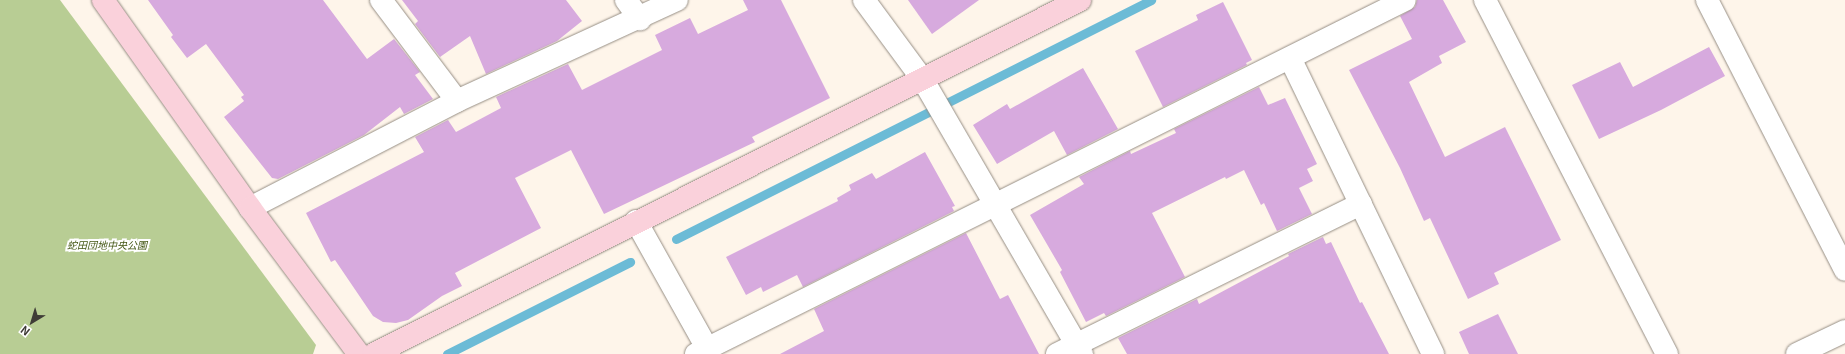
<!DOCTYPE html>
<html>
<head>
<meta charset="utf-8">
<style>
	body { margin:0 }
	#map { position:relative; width:1845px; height:354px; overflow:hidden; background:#fef5ea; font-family:Georgia,"Noto Sans JP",serif }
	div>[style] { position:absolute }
	.green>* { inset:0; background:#b8cd94 }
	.stream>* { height:9px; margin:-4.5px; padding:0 4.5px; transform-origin:4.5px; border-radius:4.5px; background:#6cbbd6 }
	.building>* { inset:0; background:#d7aade }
	.roads { filter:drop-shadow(0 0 1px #968e84) drop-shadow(0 0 1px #968e84) }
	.street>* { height:22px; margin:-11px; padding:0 11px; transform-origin:11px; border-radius:11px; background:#fff }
	.secondary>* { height:22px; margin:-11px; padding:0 11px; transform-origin:11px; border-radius:11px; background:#fad1db }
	span { translate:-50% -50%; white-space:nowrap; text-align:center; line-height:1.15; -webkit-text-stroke:4px #fff; paint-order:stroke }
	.park-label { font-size:10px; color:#455816; font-style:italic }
	.north { position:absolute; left:12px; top:302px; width:40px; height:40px; -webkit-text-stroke:3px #fff; paint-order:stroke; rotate:218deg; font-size:11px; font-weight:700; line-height:16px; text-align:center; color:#3f3c37 }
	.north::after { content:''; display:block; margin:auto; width:14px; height:18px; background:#3f3c37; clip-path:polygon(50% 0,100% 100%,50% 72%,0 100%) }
</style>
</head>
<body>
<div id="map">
	<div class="green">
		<i style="clip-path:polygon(0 0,60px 0,316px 345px,313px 354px,0 354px)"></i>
	</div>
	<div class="stream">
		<i style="left:676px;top:239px;width:532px;rotate:-26.71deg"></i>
		<i style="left:447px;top:354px;width:205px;rotate:-26.7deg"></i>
	</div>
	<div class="building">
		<i style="clip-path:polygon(148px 0,323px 0,367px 59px,394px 39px,420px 72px,415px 75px,433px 99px,404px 114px,400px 107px,364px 135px,278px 179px,272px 178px,224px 117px,244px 101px,241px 97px,244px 95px,206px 44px,187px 58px,171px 37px,173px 35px)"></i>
		<i style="clip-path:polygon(402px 0,566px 0,582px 21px,557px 41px,486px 74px,470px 36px,440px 57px,415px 24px,418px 21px)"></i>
		<i style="clip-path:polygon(743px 0,781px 0,830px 98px,752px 137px,755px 142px,604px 214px,571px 150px,515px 178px,541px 228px,455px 273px,462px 286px,442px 296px,408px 320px,396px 323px,383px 322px,373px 316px,335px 260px,331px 262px,306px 213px,424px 152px,415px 137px,448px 120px,456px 132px,501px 108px,496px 97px,568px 64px,582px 90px,662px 50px,655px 35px,690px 18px,698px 34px,748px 10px)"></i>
		<i style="clip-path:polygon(908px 0,979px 0,932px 34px)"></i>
		<i style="clip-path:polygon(1417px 0,1443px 0,1466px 42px,1439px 56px,1442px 63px,1409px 82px,1445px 157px,1505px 127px,1561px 240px,1494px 273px,1499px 284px,1468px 299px,1430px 218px,1424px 221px,1400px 168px,1349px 70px,1412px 39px,1400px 16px,1415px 7px)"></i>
		<i style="clip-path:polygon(1223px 2px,1252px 60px,1246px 63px,1247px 65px,1163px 107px,1135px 51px,1198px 20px,1196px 15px)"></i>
		<i style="clip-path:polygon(1709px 47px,1725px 76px,1661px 110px,1599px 139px,1572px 85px,1620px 62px,1633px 87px)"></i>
		<i style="clip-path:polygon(1083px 68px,1118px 129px,1067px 155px,1054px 131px,997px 164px,973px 125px,1007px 104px,1010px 109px)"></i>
		<i style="clip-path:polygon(1259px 87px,1268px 105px,1285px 98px,1317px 164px,1307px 169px,1313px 181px,1299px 188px,1312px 214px,1277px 231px,1264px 203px,1261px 205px,1244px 170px,1226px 179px,1225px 177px,1152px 213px,1185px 277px,1106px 316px,1104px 313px,1086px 322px,1060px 272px,1062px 270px,1030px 215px,1084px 184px,1079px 177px,1130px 151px,1131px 154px,1176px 133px,1174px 129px)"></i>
		<i style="clip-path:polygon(925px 152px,955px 206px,952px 207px,954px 211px,803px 287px,797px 275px,763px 292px,761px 287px,746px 295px,726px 257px,838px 201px,837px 198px,851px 190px,849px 185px,872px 173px,876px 179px)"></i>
		<i style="clip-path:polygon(966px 233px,1000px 299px,1008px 295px,1039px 354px,780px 354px,824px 331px,814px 309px)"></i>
		<i style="clip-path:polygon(1323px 237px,1326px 244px,1331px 242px,1360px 303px,1362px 302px,1389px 354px,1127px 354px,1118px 338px,1197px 299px,1199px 304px,1289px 256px,1288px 254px)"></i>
		<i style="clip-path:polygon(1498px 314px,1518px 354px,1469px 354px,1459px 332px)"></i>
	</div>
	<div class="roads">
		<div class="street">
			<i style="left:381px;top:0;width:126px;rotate:53deg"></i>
			<i style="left:626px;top:0;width:24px;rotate:54deg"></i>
			<i style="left:864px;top:0;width:99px;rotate:53.6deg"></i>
			<i style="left:923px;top:80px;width:317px;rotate:59.9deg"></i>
			<i style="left:1485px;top:0;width:398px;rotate:62.8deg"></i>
			<i style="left:1707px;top:0;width:303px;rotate:62.9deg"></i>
			<i style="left:1290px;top:58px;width:329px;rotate:64.2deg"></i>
			<i style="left:250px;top:208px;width:233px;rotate:-27.3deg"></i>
			<i style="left:457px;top:101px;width:242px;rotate:-24.7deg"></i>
			<i style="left:636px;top:221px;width:145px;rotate:60.8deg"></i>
			<i style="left:696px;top:354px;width:792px;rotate:-26.53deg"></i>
			<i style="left:1057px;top:354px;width:339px;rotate:-26.3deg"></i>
			<i style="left:1797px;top:354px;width:53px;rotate:-25.6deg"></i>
		</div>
		<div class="secondary">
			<i style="left:103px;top:0;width:255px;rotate:54.7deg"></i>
			<i style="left:250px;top:208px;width:182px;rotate:53.3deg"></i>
			<i style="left:374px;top:354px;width:790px;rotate:-26.63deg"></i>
		</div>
	</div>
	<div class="park-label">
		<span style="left:107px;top:245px">蛇田団地中央公園</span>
	</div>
	<div class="north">N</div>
</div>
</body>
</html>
